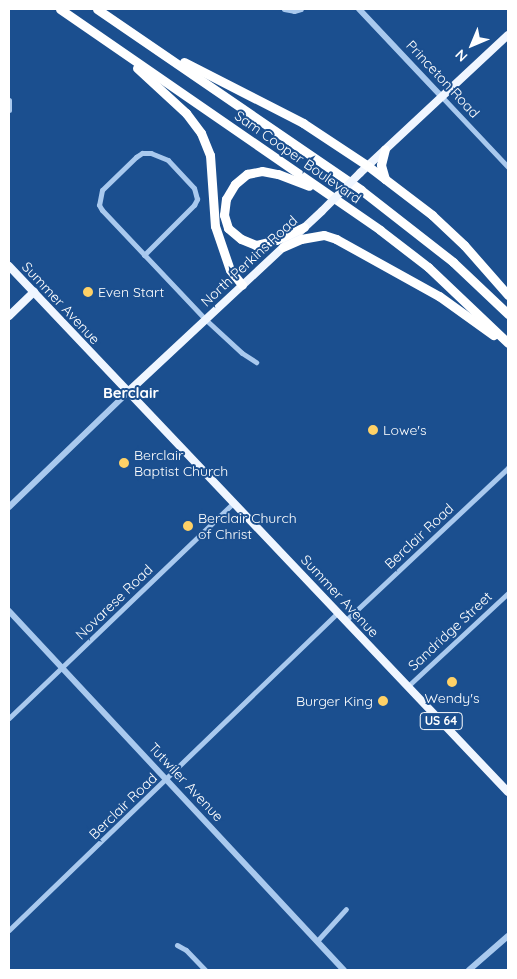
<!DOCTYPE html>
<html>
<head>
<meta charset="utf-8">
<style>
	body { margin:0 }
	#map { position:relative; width:517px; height:979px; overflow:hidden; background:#1b4f8f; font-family:Quicksand,sans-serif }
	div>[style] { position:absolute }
	.minor>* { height:5px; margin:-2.5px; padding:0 2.5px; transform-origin:2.5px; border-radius:2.5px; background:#a9c9ee }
	.tertiary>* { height:6px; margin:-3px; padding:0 3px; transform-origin:3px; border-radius:3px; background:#a9c9ee }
	.primary>* { height:8px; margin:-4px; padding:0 4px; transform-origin:4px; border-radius:4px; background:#f0f6ff }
	.motorway>* { height:9px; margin:-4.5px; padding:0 4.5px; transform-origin:4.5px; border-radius:4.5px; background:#fff }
	.primary-bridge>* { height:8px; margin:-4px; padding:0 4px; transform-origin:4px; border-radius:4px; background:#f0f6ff }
	.dots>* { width:14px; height:14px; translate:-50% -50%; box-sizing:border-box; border:2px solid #1b4f8f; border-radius:50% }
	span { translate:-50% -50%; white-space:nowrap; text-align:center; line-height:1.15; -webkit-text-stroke:4px #1b4f8f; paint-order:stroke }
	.shield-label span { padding:1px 4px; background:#1b4f8f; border:1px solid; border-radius:4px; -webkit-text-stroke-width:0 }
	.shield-label { font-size:12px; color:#fff; font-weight:700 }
	.street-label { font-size:14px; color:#fff }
	.poi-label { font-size:14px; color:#fff }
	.left { translate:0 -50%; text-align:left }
	.right { translate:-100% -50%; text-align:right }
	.neighbourhood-label { font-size:15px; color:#fff; font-weight:700 }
	.frame { position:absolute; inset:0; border:10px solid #fff; pointer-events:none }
	.north { position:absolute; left:447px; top:20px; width:50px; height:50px; -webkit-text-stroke:4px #1b4f8f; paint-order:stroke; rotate:225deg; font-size:14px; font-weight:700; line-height:20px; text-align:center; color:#fff }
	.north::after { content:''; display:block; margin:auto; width:18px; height:22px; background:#fff; clip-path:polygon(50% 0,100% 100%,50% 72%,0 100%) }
</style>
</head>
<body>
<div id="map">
	<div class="minor">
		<i style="left:284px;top:9px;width:10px;rotate:11deg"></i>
		<i style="left:294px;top:11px;width:7px;rotate:-16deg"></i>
		<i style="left:442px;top:97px;width:96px;rotate:46.7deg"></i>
		<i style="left:9px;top:100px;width:10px;rotate:90deg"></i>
		<i style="left:144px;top:255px;width:71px;rotate:-45deg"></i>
		<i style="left:194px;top:205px;width:7px;rotate:-63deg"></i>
		<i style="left:197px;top:199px;width:11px;rotate:-105deg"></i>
		<i style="left:194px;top:188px;width:38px;rotate:-133deg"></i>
		<i style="left:168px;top:160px;width:18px;rotate:-158deg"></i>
		<i style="left:151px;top:153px;width:9px;rotate:180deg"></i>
		<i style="left:142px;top:153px;width:7px;rotate:146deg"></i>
		<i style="left:136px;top:157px;width:47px;rotate:135.9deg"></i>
		<i style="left:102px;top:190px;width:15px;rotate:101deg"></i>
		<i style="left:99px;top:205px;width:6px;rotate:59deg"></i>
		<i style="left:102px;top:210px;width:150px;rotate:46.6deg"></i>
		<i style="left:205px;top:319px;width:50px;rotate:42.6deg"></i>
		<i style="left:242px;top:353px;width:17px;rotate:33deg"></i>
		<i style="left:345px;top:621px;width:224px;rotate:-43.2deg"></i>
		<i style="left:408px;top:686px;width:137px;rotate:-42.9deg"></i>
		<i style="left:9px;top:718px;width:312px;rotate:-43.8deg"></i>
		<i style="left:9px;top:930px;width:456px;rotate:-44deg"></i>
		<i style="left:317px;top:941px;width:43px;rotate:-47.8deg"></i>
		<i style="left:177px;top:945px;width:10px;rotate:29deg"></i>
		<i style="left:186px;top:950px;width:28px;rotate:46deg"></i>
	</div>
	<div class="tertiary">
		<i style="left:359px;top:9px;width:121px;rotate:46.7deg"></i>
		<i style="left:9px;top:507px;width:165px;rotate:-44deg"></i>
		<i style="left:9px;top:611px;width:491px;rotate:47deg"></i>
		<i style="left:469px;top:970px;width:52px;rotate:-41.1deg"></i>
	</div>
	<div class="primary">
		<i style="left:360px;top:173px;width:202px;rotate:-43deg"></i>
		<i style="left:9px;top:266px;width:725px;rotate:46.51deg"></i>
		<i style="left:9px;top:316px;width:35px;rotate:-44deg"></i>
		<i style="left:128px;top:392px;width:265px;rotate:-43deg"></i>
	</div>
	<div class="motorway">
		<i style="left:60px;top:9px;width:389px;rotate:34.6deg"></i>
		<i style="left:380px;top:230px;width:61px;rotate:37.6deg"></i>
		<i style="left:428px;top:267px;width:110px;rotate:43.5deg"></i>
		<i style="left:97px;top:9px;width:320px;rotate:34.4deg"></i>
		<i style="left:361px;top:190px;width:117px;rotate:38deg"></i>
		<i style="left:453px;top:262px;width:76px;rotate:43.4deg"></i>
		<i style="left:184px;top:62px;width:134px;rotate:27.1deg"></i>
		<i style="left:303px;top:123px;width:78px;rotate:33.5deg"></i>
		<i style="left:368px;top:166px;width:81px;rotate:37.4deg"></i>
		<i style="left:432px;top:215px;width:44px;rotate:43.2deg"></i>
		<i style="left:464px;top:245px;width:67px;rotate:48.7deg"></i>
		<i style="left:137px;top:68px;width:67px;rotate:42.6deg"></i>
		<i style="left:186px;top:113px;width:25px;rotate:53deg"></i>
		<i style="left:201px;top:133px;width:24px;rotate:68deg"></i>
		<i style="left:210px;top:155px;width:71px;rotate:86deg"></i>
		<i style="left:215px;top:226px;width:46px;rotate:71.2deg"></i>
		<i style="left:230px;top:270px;width:19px;rotate:51deg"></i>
		<i style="left:385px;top:179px;width:15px;rotate:-106deg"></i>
		<i style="left:381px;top:165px;width:16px;rotate:-76deg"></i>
		<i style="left:304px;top:227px;width:31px;rotate:155deg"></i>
		<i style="left:276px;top:240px;width:21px;rotate:166deg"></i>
		<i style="left:256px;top:245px;width:16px;rotate:-158deg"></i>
		<i style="left:241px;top:239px;width:17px;rotate:-140deg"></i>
		<i style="left:228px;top:228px;width:14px;rotate:-107deg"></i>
		<i style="left:224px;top:215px;width:16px;rotate:-83deg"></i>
		<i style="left:226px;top:199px;width:17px;rotate:-59deg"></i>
		<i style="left:235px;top:184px;width:16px;rotate:-40deg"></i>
		<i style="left:247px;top:174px;width:15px;rotate:-11deg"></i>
		<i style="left:262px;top:171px;width:16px;rotate:11deg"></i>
		<i style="left:278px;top:174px;width:33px;rotate:21deg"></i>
		<i style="left:283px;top:247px;width:20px;rotate:-24deg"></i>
		<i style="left:301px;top:239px;width:23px;rotate:-10deg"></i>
		<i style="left:324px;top:235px;width:13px;rotate:18deg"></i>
		<i style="left:336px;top:239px;width:118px;rotate:29deg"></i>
		<i style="left:439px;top:296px;width:67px;rotate:35.8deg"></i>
	</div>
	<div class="primary-bridge">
		<i style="left:322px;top:211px;width:54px;rotate:-45deg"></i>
	</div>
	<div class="dots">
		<i style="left:88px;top:292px;background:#ffd166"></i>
		<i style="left:373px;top:430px;background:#ffd166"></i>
		<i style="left:124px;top:463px;background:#ffd166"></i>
		<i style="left:188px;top:526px;background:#ffd166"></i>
		<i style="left:452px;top:682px;background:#ffd166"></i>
		<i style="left:383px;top:701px;background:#ffd166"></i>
	</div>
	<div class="shield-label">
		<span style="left:441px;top:721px">US 64</span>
	</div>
	<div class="street-label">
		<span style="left:443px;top:79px;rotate:47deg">Princeton Road</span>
		<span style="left:298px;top:157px;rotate:35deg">Sam Cooper Boulevard</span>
		<span style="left:249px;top:261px;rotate:-43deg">North Perkins Road</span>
		<span style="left:61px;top:303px;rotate:47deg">Summer Avenue</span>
		<span style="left:419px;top:536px;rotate:-43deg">Berclair Road</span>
		<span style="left:340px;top:596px;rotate:47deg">Summer Avenue</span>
		<span style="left:114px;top:602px;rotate:-44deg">Novarese Road</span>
		<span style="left:450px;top:631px;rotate:-43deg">Sandridge Street</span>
		<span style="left:186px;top:782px;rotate:47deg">Tutwiler Avenue</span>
		<span style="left:123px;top:806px;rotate:-44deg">Berclair Road</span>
	</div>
	<div class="poi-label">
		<span class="left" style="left:98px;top:292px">Even Start</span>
		<span class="left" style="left:383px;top:430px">Lowe's</span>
		<span class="left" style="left:134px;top:463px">Berclair<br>Baptist Church</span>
		<span class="left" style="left:198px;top:526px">Berclair Church<br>of Christ</span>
		<span style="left:452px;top:698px">Wendy's</span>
		<span class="right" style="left:373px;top:701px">Burger King</span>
	</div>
	<div class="neighbourhood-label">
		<span style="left:131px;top:393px">Berclair</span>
	</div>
	<div class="frame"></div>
	<div class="north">N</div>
</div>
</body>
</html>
